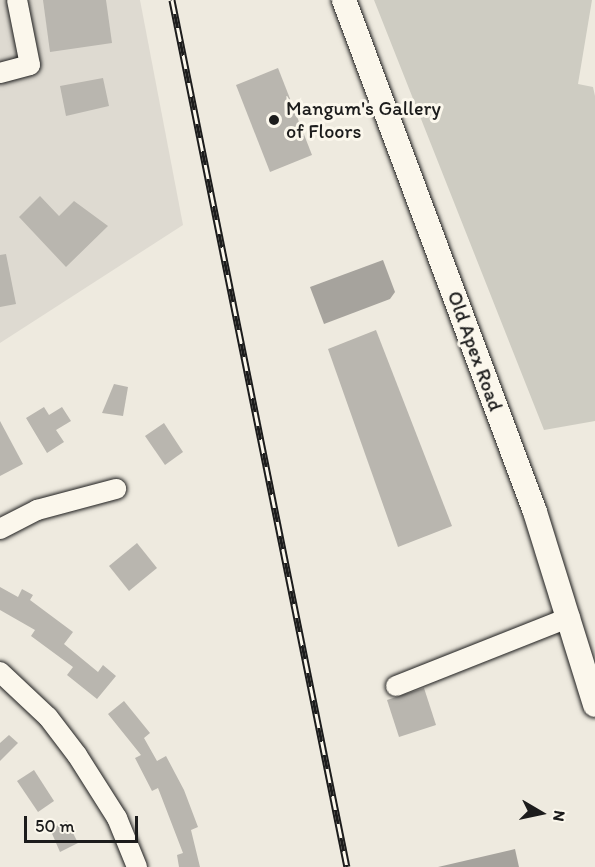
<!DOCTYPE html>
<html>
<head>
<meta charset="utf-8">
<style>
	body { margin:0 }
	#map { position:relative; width:595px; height:867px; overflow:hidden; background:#eeeadf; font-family:Itim,sans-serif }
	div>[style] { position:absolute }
	.built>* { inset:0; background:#dedad1 }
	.green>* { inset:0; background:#ceccc2 }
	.water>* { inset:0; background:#a6a39d }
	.building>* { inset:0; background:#b9b6af }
	.roads { filter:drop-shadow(0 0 2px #1c1c1c) drop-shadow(0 0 2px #1c1c1c) }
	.minor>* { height:20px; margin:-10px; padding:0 10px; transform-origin:10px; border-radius:10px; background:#fbf7ec }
	.major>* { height:24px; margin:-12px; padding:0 12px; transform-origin:12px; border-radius:12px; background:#fbf7ec }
	.rail>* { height:7px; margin-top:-3.5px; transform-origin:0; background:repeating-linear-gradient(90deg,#fbf7ec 0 14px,#1c1c1c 0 28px); box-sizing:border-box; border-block:2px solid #1c1c1c }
	.dots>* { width:16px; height:16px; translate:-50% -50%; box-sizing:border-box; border:3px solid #fbf7ec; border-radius:50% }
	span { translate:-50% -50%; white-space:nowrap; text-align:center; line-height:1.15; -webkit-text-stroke:6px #fbf7ec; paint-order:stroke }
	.poi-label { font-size:20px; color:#1c1c1c }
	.left { translate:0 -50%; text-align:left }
	.street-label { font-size:20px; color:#1c1c1c }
	.north { position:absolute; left:511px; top:783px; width:60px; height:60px; -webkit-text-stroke:4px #fbf7ec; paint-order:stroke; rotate:99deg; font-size:16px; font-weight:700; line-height:24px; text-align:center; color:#1c1c1c }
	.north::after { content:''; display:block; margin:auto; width:21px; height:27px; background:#1c1c1c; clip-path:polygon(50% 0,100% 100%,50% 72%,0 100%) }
	.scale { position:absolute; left:24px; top:816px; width:114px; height:27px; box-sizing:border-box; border:3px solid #1c1c1c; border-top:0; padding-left:8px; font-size:18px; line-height:21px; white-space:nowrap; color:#1c1c1c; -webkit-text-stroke:4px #fbf7ec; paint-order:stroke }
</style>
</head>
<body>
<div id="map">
	<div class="built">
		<i style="clip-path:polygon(0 0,140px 0,183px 225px,0 343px)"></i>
	</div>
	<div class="green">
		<i style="clip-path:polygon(374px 0,592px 0,578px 84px,593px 87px,595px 96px,595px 421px,544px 430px)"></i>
	</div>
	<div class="water">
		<i style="clip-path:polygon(383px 260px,395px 292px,390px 299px,324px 324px,310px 287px)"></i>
		<i style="clip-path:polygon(515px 849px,519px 867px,438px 867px)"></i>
	</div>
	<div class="building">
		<i style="clip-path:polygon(43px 0,106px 0,112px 43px,50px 52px)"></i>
		<i style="clip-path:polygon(278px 68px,312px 155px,270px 172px,236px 85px)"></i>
		<i style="clip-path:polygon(103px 78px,109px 106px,66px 116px,60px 86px)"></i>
		<i style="clip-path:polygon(40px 196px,59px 216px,74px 201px,108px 226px,66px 267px,19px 217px)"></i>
		<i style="clip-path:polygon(6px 254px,16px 304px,0 307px,0 255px)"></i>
		<i style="clip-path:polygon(376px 330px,452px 526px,398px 547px,328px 349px)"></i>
		<i style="clip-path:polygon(114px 384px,128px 387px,123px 416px,102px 413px)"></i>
		<i style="clip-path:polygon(44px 407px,49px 415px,62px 407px,71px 421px,56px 430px,64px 442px,47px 453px,26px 418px)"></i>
		<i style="clip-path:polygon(0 421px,23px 464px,0 476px)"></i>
		<i style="clip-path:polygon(164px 423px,183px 452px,165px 465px,145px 436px)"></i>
		<i style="clip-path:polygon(137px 543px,157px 568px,129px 591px,109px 566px)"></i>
		<i style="clip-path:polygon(0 587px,18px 597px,22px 589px,33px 595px,30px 600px,73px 632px,64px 644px,98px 672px,103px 665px,116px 676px,97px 699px,67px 675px,73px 667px,31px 636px,35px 630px,0 610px)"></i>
		<i style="clip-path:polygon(424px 688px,436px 725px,399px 737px,387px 700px)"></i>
		<i style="clip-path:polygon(124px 701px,150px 733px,144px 738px,157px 761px,166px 756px,184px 790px,198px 827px,191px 830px,200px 867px,179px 867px,177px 855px,183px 853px,158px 788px,152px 791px,135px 758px,141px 755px,108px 714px)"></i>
		<i style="clip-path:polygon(9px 735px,18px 743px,0 761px,0 743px)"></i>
		<i style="clip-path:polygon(34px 770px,54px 801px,38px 812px,17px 781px)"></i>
		<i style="clip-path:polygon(67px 821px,78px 843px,60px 852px,50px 829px)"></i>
	</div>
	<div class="roads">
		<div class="minor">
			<i style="left:0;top:73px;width:31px;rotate:-15deg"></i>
			<i style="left:30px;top:65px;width:66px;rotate:-101.3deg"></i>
			<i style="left:0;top:529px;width:42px;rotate:-27.2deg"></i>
			<i style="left:37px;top:510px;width:82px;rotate:-14.9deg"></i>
			<i style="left:0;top:672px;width:66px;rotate:43.2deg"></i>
			<i style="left:48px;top:717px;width:48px;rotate:52.7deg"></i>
			<i style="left:77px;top:755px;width:75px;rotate:57.6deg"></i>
			<i style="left:117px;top:818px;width:53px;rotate:67.8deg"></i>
			<i style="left:396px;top:686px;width:187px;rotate:-21.6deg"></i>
		</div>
		<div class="major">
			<i style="left:344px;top:0;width:546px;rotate:69.54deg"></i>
			<i style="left:535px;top:512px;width:202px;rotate:72.7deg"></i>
		</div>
	</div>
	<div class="rail">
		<i style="left:172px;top:0;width:884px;rotate:78.59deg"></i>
	</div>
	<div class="dots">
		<i style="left:274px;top:120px;background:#1c1c1c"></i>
	</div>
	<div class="poi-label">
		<span class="left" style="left:286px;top:120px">Mangum's Gallery<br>of Floors</span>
	</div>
	<div class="street-label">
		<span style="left:475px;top:351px;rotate:70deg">Old Apex Road</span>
	</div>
	<div class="north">N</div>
	<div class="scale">50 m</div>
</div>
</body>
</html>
